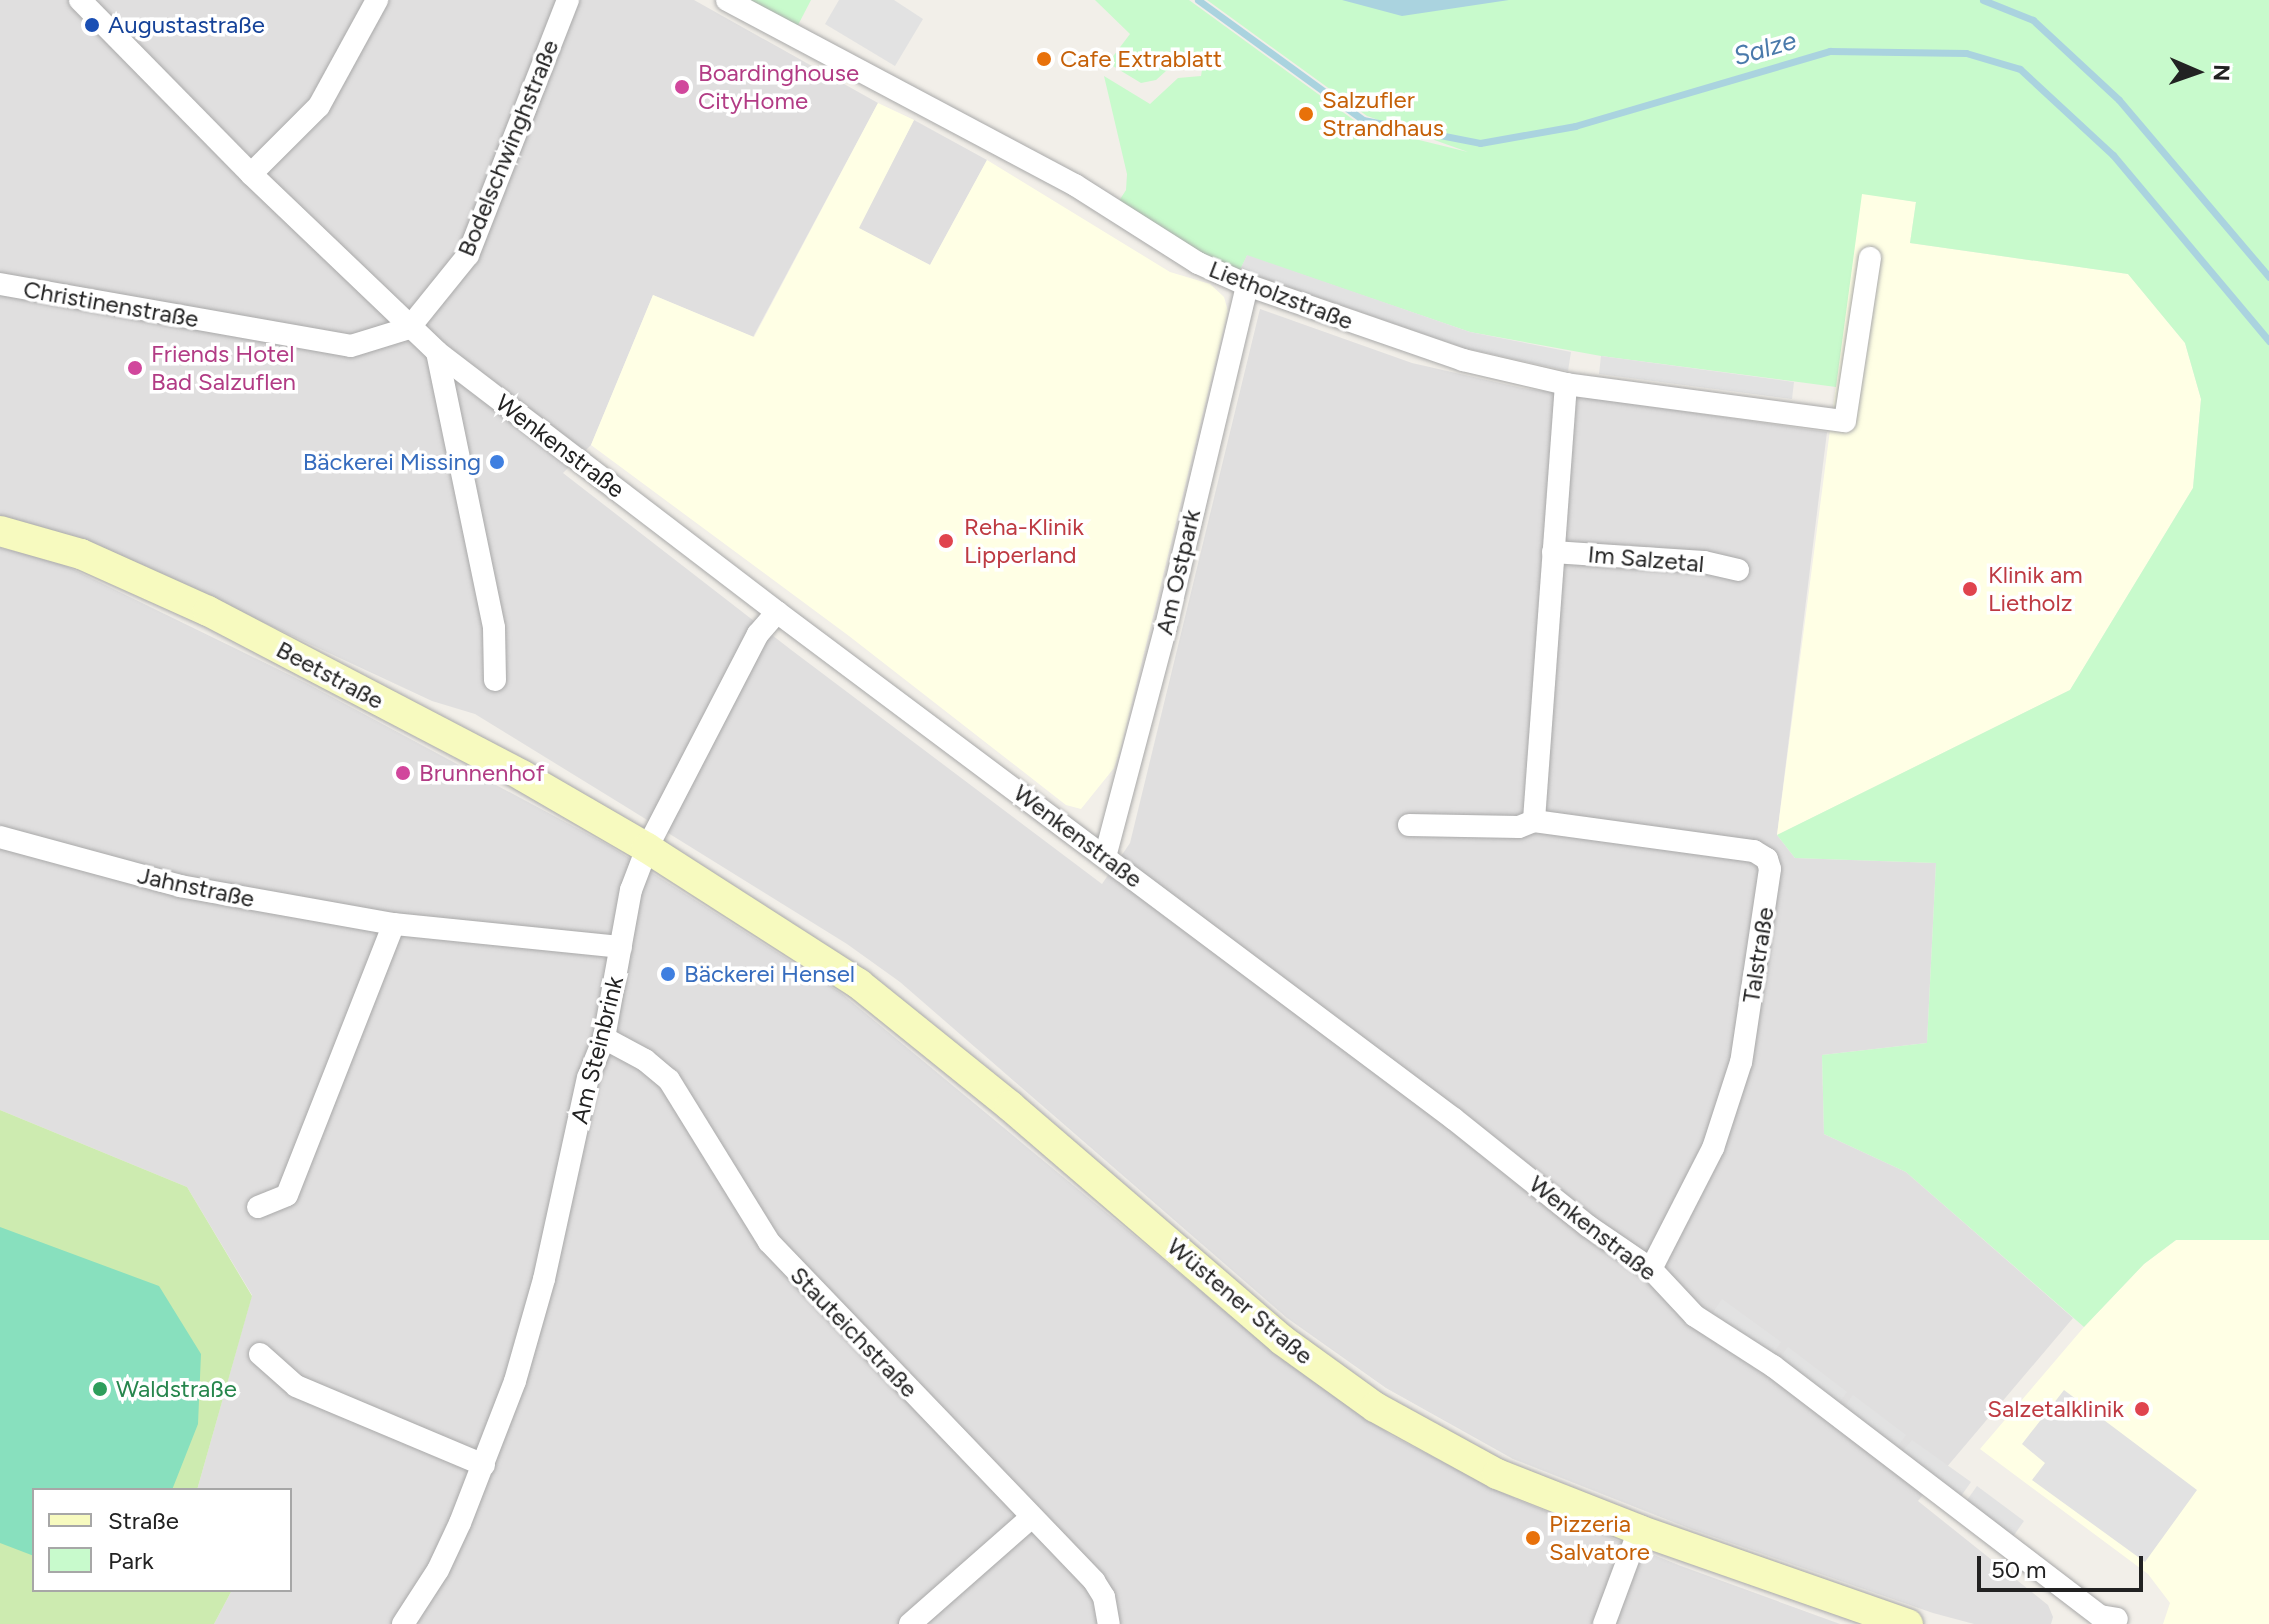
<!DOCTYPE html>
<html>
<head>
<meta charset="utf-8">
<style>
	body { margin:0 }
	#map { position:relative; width:2269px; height:1624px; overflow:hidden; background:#f2efe9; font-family:Figtree,sans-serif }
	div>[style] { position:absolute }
	.residential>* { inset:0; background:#e0dfdf }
	.education>* { inset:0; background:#ffffe5 }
	.grass>* { inset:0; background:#cdebb0 }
	.park>* { inset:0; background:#c8facc }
	.pitch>* { inset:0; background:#88e0be }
	.parking>* { inset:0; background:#e2e2e2 }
	.water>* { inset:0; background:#aad3df }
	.stream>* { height:7px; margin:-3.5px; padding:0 3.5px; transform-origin:3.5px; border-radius:3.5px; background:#aad3df }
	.roads { filter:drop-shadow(0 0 2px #a9a9a9) drop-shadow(0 0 2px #a9a9a9) }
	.minor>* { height:22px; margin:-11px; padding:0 11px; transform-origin:11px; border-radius:11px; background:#fff }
	.secondary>* { height:30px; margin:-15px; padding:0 15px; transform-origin:15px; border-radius:15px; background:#f7fabf }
	.dots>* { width:22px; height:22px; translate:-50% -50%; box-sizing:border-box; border:4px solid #fff; border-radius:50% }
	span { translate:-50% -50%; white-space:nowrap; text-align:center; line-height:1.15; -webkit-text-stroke:7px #fff; paint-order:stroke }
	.transit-label { font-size:24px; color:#164399 }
	.left { translate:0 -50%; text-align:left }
	.food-label { font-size:24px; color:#c56008 }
	.hotel-label { font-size:24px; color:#b23c85 }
	.street-label { font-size:24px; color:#222 }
	.shop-label { font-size:24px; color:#366cbe }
	.right { translate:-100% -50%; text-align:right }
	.health-label { font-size:24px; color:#be3a42 }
	.leisure-label { font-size:24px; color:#27864d }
	.water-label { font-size:26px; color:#4a7aab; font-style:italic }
	.legend { position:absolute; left:32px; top:1488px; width:260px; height:104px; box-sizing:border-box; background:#fff; border:2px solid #a7a7a7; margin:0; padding:10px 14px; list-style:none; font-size:24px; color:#222 }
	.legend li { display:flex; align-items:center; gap:16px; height:40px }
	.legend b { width:40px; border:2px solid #a7a7a7 }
	.north { position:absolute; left:2157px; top:32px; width:80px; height:80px; -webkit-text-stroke:6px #fff; paint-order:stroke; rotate:92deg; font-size:22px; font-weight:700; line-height:32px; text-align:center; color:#222 }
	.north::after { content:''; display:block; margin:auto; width:28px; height:36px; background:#222; clip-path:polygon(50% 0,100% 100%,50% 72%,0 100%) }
	.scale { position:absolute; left:1977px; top:1556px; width:166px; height:36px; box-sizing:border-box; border:4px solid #222; border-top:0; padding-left:10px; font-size:24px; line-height:28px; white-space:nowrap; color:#222; -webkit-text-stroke:6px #fff; paint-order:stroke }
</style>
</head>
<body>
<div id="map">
	<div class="residential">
		<i style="clip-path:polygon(0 0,694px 0,878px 103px,753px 337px,653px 295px,591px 445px,563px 473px,790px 649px,1102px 884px,1130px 843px,1260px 309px,1412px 363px,1522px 388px,1827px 432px,1777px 835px,1795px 858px,1936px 863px,1927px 1043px,1822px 1055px,1824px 1134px,1906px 1172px,2073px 1318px,1918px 1501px,2048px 1605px,2053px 1617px,2051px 1624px,1974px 1624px,1933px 1613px,1691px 1529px,1513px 1459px,1386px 1388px,1287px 1318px,900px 982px,847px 944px,623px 805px,475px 714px,432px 701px,211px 598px,0 521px)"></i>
		<i style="clip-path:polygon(914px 120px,987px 160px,930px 265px,858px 228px)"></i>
		<i style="clip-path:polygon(0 548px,56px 561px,306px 683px,610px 846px,841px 993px,1248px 1330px,1392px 1436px,1516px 1499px,1681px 1566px,1840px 1624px,214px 1624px,232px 1590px,290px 1590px,290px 1490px,197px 1490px,252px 1295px,187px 1187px,0 1110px)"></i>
	</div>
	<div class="education">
		<i style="clip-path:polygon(878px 103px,914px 120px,859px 228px,930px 265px,987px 160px,1170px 272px,1210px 284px,1224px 297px,1228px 311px,1121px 747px,1114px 768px,1081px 809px,1066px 805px,849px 636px,591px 445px,653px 295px,754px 337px)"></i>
		<i style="clip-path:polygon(1861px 193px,1916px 202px,1910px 243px,2128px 274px,2185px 343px,2201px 399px,2193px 488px,2070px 690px,1777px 835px)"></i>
		<i style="clip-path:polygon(2176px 1240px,2269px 1240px,2269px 1624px,2163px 1624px,2170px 1603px,2148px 1574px,1980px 1449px,2084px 1327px,2144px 1264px)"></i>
	</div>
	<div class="grass">
		<i style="clip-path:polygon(0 1110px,187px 1187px,252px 1296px,197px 1490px,34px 1490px,34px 1590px,232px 1590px,214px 1624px,0 1624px)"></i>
	</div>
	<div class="park">
		<i style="clip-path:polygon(743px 0,811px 0,797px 27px)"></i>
		<i style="clip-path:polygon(1095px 0,1189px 0,1362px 126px,1468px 152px,1367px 116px,1207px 0,2269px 0,2269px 1240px,2176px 1240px,2144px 1264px,2084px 1327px,1906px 1172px,1824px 1134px,1822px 1055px,1927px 1043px,1936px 863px,1795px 858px,1777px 835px,2070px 690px,2193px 488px,2201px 399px,2185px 343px,2128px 274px,1910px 243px,1916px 202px,1862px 194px,1836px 387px,1601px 356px,1470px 332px,1247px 256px,1240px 270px,1174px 242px,1117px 204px,1126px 190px,1127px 174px,1104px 76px,1150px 104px,1178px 78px,1201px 76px,1203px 64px,1166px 71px,1156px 80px,1141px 83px,1108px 63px,1130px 34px)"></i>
	</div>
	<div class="pitch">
		<i style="clip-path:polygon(0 1227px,159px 1286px,201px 1354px,198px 1424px,172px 1490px,34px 1490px,34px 1556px,0 1543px)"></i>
	</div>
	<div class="parking">
		<i style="clip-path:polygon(839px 0,894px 0,923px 19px,895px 66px,825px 24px)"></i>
		<i style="clip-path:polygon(1247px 255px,1470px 332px,1571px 352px,1568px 371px,1464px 348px,1240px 270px)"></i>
		<i style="clip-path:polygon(1601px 356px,1794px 382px,1792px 399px,1599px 374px)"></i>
		<i style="clip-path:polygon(1722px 1299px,1781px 1342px,1767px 1362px,1707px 1321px)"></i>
		<i style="clip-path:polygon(1788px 1347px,1847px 1392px,1832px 1412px,1773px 1366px)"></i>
		<i style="clip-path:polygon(2064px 1390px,2197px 1490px,2145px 1562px,2032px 1480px,2045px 1463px,2022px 1444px)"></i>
		<i style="clip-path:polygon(1853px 1395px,1906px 1435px,1890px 1457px,1837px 1417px)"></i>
		<i style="clip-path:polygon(1912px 1440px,1971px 1482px,1954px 1506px,1895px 1461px)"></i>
		<i style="clip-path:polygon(1977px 1486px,2024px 1521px,2007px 1545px,1960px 1510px)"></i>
	</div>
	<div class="water">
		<i style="clip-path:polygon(1342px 0,1509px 0,1402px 16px)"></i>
	</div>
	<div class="stream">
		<i style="left:1198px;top:0;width:204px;rotate:36deg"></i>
		<i style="left:1363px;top:120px;width:119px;rotate:11.1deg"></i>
		<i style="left:1480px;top:143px;width:97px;rotate:-10.1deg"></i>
		<i style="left:1575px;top:126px;width:266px;rotate:-16.4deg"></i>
		<i style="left:1830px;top:51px;width:136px;rotate:0.8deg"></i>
		<i style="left:1966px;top:53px;width:56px;rotate:16.5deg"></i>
		<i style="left:2020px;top:69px;width:127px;rotate:42.8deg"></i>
		<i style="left:2113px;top:155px;width:243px;rotate:50deg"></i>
		<i style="left:1983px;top:0;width:54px;rotate:21.8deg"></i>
		<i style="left:2033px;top:20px;width:117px;rotate:42.9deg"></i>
		<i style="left:2119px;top:100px;width:232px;rotate:49.7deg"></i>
	</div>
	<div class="roads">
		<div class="minor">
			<i style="left:80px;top:0;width:244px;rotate:45.5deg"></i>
			<i style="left:251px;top:174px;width:257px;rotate:43.7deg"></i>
			<i style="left:437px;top:352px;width:428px;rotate:37.4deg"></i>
			<i style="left:777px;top:612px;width:846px;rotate:36.83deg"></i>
			<i style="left:1454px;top:1119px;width:171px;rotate:38.6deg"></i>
			<i style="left:1588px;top:1226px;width:76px;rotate:34.3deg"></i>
			<i style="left:1651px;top:1269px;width:64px;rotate:46.9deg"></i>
			<i style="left:1695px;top:1316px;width:93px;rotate:32.7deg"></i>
			<i style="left:1773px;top:1366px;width:412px;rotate:37.4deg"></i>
			<i style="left:2100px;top:1616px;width:17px;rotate:10deg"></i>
			<i style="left:727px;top:0;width:394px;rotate:28deg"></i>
			<i style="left:1075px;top:185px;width:146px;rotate:32.4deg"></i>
			<i style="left:1198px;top:263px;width:54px;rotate:24.2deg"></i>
			<i style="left:1247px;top:285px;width:229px;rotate:19.1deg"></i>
			<i style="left:1463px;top:360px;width:106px;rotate:13.1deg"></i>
			<i style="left:1566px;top:384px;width:281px;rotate:7.6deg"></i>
			<i style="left:1845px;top:421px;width:165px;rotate:-81.3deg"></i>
			<i style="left:251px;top:174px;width:96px;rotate:-45deg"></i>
			<i style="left:319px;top:106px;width:121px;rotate:-61.3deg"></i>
			<i style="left:0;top:284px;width:356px;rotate:10deg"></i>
			<i style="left:351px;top:346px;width:61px;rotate:-17.2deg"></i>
			<i style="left:409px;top:328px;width:94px;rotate:-51.1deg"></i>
			<i style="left:468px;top:255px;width:274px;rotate:-68.6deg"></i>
			<i style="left:437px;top:352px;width:282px;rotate:78.3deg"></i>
			<i style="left:494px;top:628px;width:52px;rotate:88.9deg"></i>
			<i style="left:1566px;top:384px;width:438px;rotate:94.2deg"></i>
			<i style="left:1534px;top:821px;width:222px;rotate:7.8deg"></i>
			<i style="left:1754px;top:851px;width:15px;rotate:32deg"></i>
			<i style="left:1767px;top:859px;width:10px;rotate:73deg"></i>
			<i style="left:1770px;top:869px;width:195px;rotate:98.5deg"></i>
			<i style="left:1741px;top:1062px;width:90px;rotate:108deg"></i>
			<i style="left:1713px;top:1148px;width:136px;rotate:117.1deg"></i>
			<i style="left:1553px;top:552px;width:151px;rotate:3.8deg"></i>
			<i style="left:1704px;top:562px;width:35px;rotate:13deg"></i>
			<i style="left:1409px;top:825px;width:110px;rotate:1deg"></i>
			<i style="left:1519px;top:827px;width:16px;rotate:-22deg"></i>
			<i style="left:0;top:837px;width:187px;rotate:15.2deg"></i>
			<i style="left:180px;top:886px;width:217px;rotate:10.1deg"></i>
			<i style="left:394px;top:924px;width:228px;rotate:5.8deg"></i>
			<i style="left:1105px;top:857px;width:239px;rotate:-75.2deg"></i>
			<i style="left:1166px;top:626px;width:350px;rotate:-76.6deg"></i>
			<i style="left:604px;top:1038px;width:47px;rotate:28.2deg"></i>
			<i style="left:645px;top:1060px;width:31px;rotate:40deg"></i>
			<i style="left:669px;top:1080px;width:190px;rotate:58.3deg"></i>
			<i style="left:769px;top:1242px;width:470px;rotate:46.2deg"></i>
			<i style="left:1094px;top:1581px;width:19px;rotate:58deg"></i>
			<i style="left:1104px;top:1597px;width:27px;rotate:80deg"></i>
			<i style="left:258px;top:1207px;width:31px;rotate:-22deg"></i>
			<i style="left:287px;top:1195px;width:291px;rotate:-68.5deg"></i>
			<i style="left:260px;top:1354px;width:48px;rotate:41.6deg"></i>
			<i style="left:296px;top:1386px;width:204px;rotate:22.8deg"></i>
			<i style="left:403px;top:1624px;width:64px;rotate:-57.1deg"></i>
			<i style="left:438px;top:1570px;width:52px;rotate:-64.9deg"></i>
			<i style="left:460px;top:1523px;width:152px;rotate:-68.8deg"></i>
			<i style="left:515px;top:1381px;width:106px;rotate:-74.1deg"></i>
			<i style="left:544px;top:1279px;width:206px;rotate:-77.7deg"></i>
			<i style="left:588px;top:1078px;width:43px;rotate:-68.2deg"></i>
			<i style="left:604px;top:1038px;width:150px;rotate:-79.7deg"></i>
			<i style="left:631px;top:890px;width:45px;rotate:-69.1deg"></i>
			<i style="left:647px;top:848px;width:241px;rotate:-62.6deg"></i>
			<i style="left:758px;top:634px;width:29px;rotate:-49deg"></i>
			<i style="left:910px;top:1624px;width:162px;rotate:-41.3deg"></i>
			<i style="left:1604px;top:1624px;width:100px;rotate:-69.6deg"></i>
		</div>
		<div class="secondary">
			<i style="left:0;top:531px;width:84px;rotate:15.9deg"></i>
			<i style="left:81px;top:554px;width:139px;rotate:24.2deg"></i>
			<i style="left:208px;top:611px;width:356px;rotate:27.6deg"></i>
			<i style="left:523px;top:776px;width:143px;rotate:30.1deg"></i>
			<i style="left:647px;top:848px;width:252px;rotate:32.7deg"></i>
			<i style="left:859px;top:984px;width:194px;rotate:38.9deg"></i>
			<i style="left:1010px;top:1106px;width:359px;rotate:40.7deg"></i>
			<i style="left:1282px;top:1340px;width:115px;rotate:35.8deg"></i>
			<i style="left:1375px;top:1407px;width:139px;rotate:28.8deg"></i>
			<i style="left:1497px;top:1474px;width:153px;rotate:21.5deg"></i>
			<i style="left:1639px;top:1530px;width:285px;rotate:19.3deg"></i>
		</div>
	</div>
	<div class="dots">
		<i style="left:92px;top:25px;background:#1a4fb4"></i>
		<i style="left:1044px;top:59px;background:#e8710a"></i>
		<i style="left:682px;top:87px;background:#d1479c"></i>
		<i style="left:1306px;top:114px;background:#e8710a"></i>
		<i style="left:135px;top:368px;background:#d1479c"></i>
		<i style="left:497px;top:462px;background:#3f7fe0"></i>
		<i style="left:946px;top:541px;background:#e0444e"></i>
		<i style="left:1970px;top:589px;background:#e0444e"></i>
		<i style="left:403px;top:773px;background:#d1479c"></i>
		<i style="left:668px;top:974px;background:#3f7fe0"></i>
		<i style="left:100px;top:1389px;background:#2e9e5b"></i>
		<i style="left:2142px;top:1409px;background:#e0444e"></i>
		<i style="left:1533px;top:1538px;background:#e8710a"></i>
	</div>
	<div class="transit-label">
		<span class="left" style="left:108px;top:25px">Augustastraße</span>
	</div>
	<div class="food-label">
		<span class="left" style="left:1060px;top:59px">Cafe Extrablatt</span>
		<span class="left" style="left:1322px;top:114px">Salzufler<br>Strandhaus</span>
		<span class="left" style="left:1549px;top:1538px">Pizzeria<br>Salvatore</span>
	</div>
	<div class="hotel-label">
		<span class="left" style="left:698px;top:87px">Boardinghouse<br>CityHome</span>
		<span class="left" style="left:151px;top:368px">Friends Hotel<br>Bad Salzuflen</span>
		<span class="left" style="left:419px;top:773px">Brunnenhof</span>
	</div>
	<div class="street-label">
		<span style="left:508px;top:148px;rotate:-68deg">Bodelschwinghstraße</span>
		<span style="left:1281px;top:295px;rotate:21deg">Lietholzstraße</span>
		<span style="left:111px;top:304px;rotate:10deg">Christinenstraße</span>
		<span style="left:560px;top:446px;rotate:37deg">Wenkenstraße</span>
		<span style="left:1646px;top:559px;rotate:5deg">Im Salzetal</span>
		<span style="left:1178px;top:572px;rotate:-77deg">Am Ostpark</span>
		<span style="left:330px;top:675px;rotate:28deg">Beetstraße</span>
		<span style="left:1078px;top:836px;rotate:37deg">Wenkenstraße</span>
		<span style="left:196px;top:887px;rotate:12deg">Jahnstraße</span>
		<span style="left:1758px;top:955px;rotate:-81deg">Talstraße</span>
		<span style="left:597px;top:1050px;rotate:-76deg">Am Steinbrink</span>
		<span style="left:1593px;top:1228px;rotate:38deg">Wenkenstraße</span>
		<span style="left:1240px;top:1301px;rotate:40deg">Wüstener Straße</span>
		<span style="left:854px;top:1332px;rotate:46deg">Stauteichstraße</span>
	</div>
	<div class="shop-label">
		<span class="right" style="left:481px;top:462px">Bäckerei Missing</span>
		<span class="left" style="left:684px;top:974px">Bäckerei Hensel</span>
	</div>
	<div class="health-label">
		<span class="left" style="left:964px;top:541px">Reha-Klinik<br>Lipperland</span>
		<span class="left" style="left:1988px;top:589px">Klinik am<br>Lietholz</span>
		<span class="right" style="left:2124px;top:1409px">Salzetalklinik</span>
	</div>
	<div class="leisure-label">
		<span class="left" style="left:116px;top:1389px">Waldstraße</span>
	</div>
	<div class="water-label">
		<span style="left:1765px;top:49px;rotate:-16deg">Salze</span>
	</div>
	<ul class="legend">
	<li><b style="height:10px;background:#f7fabf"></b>Straße</li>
	<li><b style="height:22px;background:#c8facc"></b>Park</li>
	</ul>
	<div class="north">N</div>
	<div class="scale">50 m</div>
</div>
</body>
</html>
